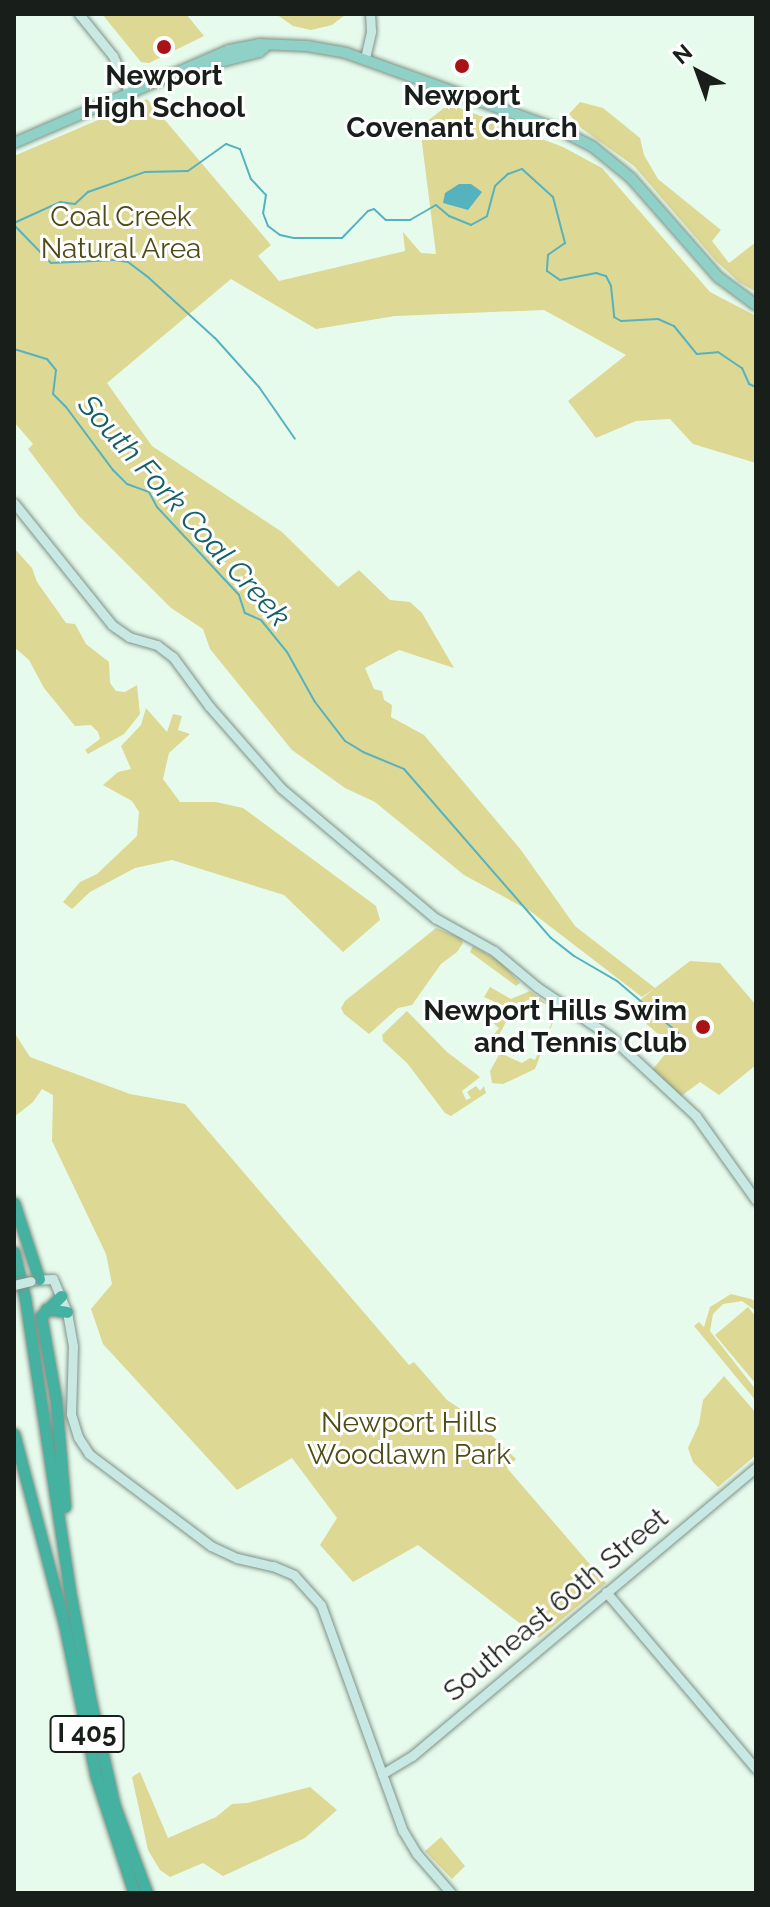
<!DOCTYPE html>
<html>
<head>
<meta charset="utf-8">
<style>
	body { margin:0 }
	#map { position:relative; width:770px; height:1907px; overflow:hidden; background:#e7fbed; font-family:Raleway,sans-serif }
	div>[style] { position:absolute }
	.green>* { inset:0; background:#ddd893 }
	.water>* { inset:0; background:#56b2bf }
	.stream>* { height:2px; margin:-1px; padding:0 1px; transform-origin:1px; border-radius:1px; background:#56b2bf }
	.roads { filter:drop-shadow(0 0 2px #7f9185) drop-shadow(0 0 2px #7f9185) }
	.secondary>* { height:9px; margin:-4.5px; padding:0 4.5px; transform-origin:4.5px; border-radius:4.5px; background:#c7e8e3 }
	.primary>* { height:10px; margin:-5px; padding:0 5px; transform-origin:5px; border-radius:5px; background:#8fd0c7 }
	.highway>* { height:11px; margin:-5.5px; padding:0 5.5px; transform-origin:5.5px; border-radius:5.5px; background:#45b1a1 }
	.bridges { filter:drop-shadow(0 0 2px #7f9185) drop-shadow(0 0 2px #7f9185) }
	.secondary-bridge>* { height:9px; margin:-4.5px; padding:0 4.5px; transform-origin:4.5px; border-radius:4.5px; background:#c7e8e3 }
	.dots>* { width:22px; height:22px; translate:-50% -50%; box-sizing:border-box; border:4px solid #fff; border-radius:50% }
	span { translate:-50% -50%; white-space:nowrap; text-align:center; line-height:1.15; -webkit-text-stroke:6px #fff; paint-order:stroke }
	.shield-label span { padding:2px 6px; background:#fff; border:2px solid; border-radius:6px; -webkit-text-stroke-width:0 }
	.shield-label { font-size:26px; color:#181f1a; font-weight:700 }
	.poi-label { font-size:28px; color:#181f1a; font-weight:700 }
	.right { translate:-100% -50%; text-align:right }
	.park-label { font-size:28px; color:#4f4a16 }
	.street-label { font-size:28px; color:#181f1a }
	.water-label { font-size:30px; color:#13606a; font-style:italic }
	.frame { position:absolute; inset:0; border:16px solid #181f1a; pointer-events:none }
	.north { position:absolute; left:658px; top:32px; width:80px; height:80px; -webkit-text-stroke:6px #fff; paint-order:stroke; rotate:319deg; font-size:22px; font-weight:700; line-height:32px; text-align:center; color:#181f1a }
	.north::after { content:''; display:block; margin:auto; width:28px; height:36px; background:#181f1a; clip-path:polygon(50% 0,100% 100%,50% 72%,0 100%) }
</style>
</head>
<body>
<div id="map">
	<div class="green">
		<i style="clip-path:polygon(102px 14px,186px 14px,204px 36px,149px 63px,141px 62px)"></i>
		<i style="clip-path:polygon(276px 14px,344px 14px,345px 15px,332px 25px,311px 30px,293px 26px)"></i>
		<i style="clip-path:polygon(147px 99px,271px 245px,258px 256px,279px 281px,405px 251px,403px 232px,421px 253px,436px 254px,420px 127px,449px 104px,563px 147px,602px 168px,710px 292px,756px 316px,756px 463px,693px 444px,670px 419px,636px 421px,596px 438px,568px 401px,626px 355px,544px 310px,395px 316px,316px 329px,231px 279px,107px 383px,152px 446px,282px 532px,338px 587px,359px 570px,390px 600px,410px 602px,422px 613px,454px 668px,399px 650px,365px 668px,374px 689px,382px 691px,384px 700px,392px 705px,391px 717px,424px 735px,521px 850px,575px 926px,655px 988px,690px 961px,720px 963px,756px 1005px,756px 1065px,719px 1095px,700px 1082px,680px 1097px,652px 1070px,672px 1046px,629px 1009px,655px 988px,642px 997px,530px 911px,464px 875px,375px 802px,345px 788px,292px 750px,210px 649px,203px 629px,171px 608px,79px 516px,28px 449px,33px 444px,14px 422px,14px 156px)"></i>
		<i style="clip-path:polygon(580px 102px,603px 108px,640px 138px,644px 155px,658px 179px,721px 230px,712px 241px,729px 263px,756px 242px,756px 292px,739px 282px,716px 261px,634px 166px,581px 128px,569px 114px)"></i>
		<i style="clip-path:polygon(14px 548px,32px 568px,37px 582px,66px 623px,75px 624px,86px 644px,109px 662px,110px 683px,116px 691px,125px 692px,137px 685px,140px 714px,124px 734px,88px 754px,85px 750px,100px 739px,98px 732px,91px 725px,75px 726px,44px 688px,29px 660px,14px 647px)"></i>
		<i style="clip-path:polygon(146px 708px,167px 732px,173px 714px,182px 716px,178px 730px,190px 734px,169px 753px,163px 779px,180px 802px,216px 802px,243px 808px,376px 906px,380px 920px,343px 952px,284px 895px,172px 860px,135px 868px,90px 892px,72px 909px,63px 902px,80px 882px,97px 874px,137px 836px,139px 812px,132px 801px,103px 785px,118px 772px,131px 769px,121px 746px,141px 725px)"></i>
		<i style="clip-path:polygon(436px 928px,461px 938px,463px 943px,457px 952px,441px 964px,412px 1005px,398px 1008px,369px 1034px,344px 1014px,341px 1008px,345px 1001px)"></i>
		<i style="clip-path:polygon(473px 946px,501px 962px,520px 983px,516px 986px,470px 952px)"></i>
		<i style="clip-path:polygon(490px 987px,511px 999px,530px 991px,547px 1004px,528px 1000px,510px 1009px,484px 997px)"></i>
		<i style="clip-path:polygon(501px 1007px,509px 1011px,509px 1016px,496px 1041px,491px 1038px,499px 1028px,493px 1023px)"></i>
		<i style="clip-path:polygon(558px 1009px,535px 1069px,503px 1084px,492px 1083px,490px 1071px,500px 1053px,522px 1063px,530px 1058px,535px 1060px)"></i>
		<i style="clip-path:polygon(407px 1011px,447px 1052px,480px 1077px,462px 1091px,466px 1100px,471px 1098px,467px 1092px,476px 1086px,480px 1091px,484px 1086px,486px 1093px,451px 1116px,445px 1113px,407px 1063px,383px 1041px,382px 1035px)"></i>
		<i style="clip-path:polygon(14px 1032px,30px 1057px,130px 1094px,185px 1104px,409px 1365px,414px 1362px,447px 1400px,474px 1418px,516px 1459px,507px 1468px,606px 1583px,539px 1638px,418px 1545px,353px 1582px,320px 1545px,337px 1518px,292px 1458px,237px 1490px,103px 1344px,91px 1309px,112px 1284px,106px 1254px,52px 1141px,53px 1095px,42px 1089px,33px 1102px,14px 1117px)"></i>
		<i style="clip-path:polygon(731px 1294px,751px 1299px,756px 1302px,756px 1311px,742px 1301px,723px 1304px,713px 1314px,710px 1331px,756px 1390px,756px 1401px,694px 1326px,699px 1322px,704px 1327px,710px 1307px)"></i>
		<i style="clip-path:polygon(748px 1307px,756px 1317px,756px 1384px,715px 1335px)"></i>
		<i style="clip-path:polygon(724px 1376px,756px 1413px,756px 1455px,718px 1487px,693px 1462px,688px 1448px,699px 1424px,703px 1400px)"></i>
		<i style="clip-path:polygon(140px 1772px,168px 1838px,216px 1817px,232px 1804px,247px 1803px,310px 1787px,337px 1810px,305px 1838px,223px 1876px,203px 1863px,170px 1877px,160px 1870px,148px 1850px,132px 1777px)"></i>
		<i style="clip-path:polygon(441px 1837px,465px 1866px,452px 1879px,425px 1851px)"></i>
	</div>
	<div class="water">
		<i style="clip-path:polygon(459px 184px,471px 184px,482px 192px,468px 210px,443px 203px,445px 193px)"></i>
	</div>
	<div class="stream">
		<i style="left:14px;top:223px;width:51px;rotate:-24.5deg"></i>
		<i style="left:60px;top:202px;width:15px;rotate:8deg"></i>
		<i style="left:75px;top:204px;width:18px;rotate:-43deg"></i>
		<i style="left:88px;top:192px;width:60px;rotate:-19.3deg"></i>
		<i style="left:145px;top:172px;width:43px;rotate:-1.3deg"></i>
		<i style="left:188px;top:171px;width:47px;rotate:-35.4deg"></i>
		<i style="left:226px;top:144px;width:15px;rotate:20deg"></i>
		<i style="left:240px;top:149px;width:32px;rotate:70deg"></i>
		<i style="left:251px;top:179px;width:22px;rotate:47deg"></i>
		<i style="left:266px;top:195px;width:18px;rotate:99deg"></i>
		<i style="left:263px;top:213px;width:14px;rotate:69deg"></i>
		<i style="left:268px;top:226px;width:15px;rotate:37deg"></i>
		<i style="left:280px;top:235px;width:14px;rotate:12deg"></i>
		<i style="left:294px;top:238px;width:48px"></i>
		<i style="left:342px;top:238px;width:37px;rotate:-46deg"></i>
		<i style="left:368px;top:211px;width:6px;rotate:-18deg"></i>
		<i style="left:374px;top:209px;width:16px;rotate:43deg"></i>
		<i style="left:386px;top:220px;width:24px"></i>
		<i style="left:410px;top:220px;width:30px;rotate:-30deg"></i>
		<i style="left:436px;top:205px;width:17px;rotate:40deg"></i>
		<i style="left:449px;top:216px;width:24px;rotate:22deg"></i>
		<i style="left:471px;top:225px;width:18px;rotate:-29deg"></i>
		<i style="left:487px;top:216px;width:31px;rotate:-75deg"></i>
		<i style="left:495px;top:186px;width:18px;rotate:-43deg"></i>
		<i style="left:508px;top:174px;width:15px;rotate:-20deg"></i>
		<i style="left:522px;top:169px;width:42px;rotate:42.1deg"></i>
		<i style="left:553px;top:197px;width:48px;rotate:75.4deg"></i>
		<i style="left:565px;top:243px;width:21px;rotate:145deg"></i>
		<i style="left:548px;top:255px;width:16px;rotate:94deg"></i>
		<i style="left:547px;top:271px;width:16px;rotate:35deg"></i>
		<i style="left:560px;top:280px;width:37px;rotate:-11deg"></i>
		<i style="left:596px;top:273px;width:10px;rotate:17deg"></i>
		<i style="left:606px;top:276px;width:11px;rotate:63deg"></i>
		<i style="left:611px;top:286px;width:31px;rotate:84deg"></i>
		<i style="left:614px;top:317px;width:8px;rotate:30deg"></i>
		<i style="left:621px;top:321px;width:37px;rotate:-3deg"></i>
		<i style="left:658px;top:319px;width:17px;rotate:24deg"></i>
		<i style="left:674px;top:326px;width:36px;rotate:51deg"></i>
		<i style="left:697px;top:354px;width:21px;rotate:-5deg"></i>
		<i style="left:718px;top:352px;width:29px;rotate:34deg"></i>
		<i style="left:742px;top:368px;width:17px;rotate:66deg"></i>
		<i style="left:749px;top:384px;width:8px;rotate:23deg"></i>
		<i style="left:14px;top:225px;width:53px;rotate:45.8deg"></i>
		<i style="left:51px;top:263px;width:64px;rotate:-2.7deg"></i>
		<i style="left:115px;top:260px;width:13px;rotate:9deg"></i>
		<i style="left:128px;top:262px;width:26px;rotate:37deg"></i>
		<i style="left:149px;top:278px;width:89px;rotate:42.3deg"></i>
		<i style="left:215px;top:338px;width:66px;rotate:48.1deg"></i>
		<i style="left:259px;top:387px;width:63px;rotate:55.3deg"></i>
		<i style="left:14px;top:349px;width:34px;rotate:17deg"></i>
		<i style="left:47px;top:359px;width:14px;rotate:51deg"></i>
		<i style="left:56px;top:370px;width:24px;rotate:97deg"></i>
		<i style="left:53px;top:394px;width:18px;rotate:45deg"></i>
		<i style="left:66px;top:407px;width:79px;rotate:53.3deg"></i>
		<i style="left:113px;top:470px;width:20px;rotate:45deg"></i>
		<i style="left:127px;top:484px;width:23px;rotate:20deg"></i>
		<i style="left:149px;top:492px;width:17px;rotate:62deg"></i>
		<i style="left:157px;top:507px;width:120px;rotate:47deg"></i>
		<i style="left:239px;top:595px;width:19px;rotate:72deg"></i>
		<i style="left:245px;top:613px;width:17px;rotate:24deg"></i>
		<i style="left:261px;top:620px;width:41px;rotate:50.9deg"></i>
		<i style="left:287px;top:652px;width:57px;rotate:60.8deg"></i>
		<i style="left:315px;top:702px;width:49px;rotate:52.4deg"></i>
		<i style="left:345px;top:741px;width:21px;rotate:31deg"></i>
		<i style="left:363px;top:752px;width:44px;rotate:22.5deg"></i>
		<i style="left:404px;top:769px;width:224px;rotate:49deg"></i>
		<i style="left:551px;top:938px;width:29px;rotate:38deg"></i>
		<i style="left:574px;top:956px;width:50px;rotate:30.2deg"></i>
		<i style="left:617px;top:981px;width:80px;rotate:40.4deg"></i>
	</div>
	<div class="roads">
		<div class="secondary">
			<i style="left:79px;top:14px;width:54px;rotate:51deg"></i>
			<i style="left:113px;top:56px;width:42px;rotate:65.9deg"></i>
			<i style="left:365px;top:58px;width:28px;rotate:-77deg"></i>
			<i style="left:371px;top:31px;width:17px;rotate:-93deg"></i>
			<i style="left:14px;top:503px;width:156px;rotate:51.2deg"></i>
			<i style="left:112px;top:625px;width:21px;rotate:35deg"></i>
			<i style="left:129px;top:637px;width:29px;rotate:16deg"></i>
			<i style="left:157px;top:645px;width:20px;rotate:37deg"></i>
			<i style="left:173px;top:657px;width:61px;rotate:53.7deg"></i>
			<i style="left:209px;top:706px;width:109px;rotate:48.7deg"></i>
			<i style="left:281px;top:788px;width:202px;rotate:40.2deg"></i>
			<i style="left:435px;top:918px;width:68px;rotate:29.2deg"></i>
			<i style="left:494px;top:951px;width:56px;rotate:39.9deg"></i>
			<i style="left:537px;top:987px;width:89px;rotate:34deg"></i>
			<i style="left:611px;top:1037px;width:116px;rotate:42.9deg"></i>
			<i style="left:696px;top:1116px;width:103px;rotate:54.5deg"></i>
			<i style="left:35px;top:1280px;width:18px;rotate:-3deg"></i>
			<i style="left:53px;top:1279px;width:36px;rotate:67deg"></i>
			<i style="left:67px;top:1312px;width:35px;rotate:80deg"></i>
			<i style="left:73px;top:1346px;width:68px;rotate:91.7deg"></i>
			<i style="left:71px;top:1414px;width:24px;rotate:73deg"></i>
			<i style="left:78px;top:1437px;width:20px;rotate:57deg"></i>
			<i style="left:89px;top:1454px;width:153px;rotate:37deg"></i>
			<i style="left:211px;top:1546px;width:29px;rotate:25deg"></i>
			<i style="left:237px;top:1558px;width:37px;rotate:13deg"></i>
			<i style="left:273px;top:1566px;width:23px;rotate:23deg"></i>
			<i style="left:294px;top:1575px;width:40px;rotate:48deg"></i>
			<i style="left:321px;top:1605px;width:240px;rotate:70.1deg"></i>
			<i style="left:403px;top:1831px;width:27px;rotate:59deg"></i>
			<i style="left:417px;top:1854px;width:52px;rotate:48.9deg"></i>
			<i style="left:606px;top:1592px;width:232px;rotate:49.7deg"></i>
			<i style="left:382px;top:1774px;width:35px;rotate:-31deg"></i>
			<i style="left:412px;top:1756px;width:449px;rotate:-40deg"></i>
		</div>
		<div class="primary">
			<i style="left:202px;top:63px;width:10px;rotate:6deg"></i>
			<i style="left:212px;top:64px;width:49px;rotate:-14.3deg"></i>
			<i style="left:259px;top:52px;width:8px;rotate:-40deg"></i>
			<i style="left:14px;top:143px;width:234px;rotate:-23.4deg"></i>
			<i style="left:229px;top:50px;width:31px;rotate:-11deg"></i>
			<i style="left:259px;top:44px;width:48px;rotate:2.4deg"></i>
			<i style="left:307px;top:46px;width:40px;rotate:10deg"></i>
			<i style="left:346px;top:53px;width:227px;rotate:19.8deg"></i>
			<i style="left:560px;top:130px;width:37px;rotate:27deg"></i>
			<i style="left:593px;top:147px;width:49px;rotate:39.2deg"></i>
			<i style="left:631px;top:178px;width:132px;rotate:48.7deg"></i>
			<i style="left:718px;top:277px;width:47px;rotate:36.4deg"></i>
		</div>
		<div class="highway">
			<i style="left:14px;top:1203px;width:80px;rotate:71.8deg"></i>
			<i style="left:14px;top:1252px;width:47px;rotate:76.6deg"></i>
			<i style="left:25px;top:1298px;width:297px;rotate:81.3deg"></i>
			<i style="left:70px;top:1592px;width:108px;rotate:79.3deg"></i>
			<i style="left:90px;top:1698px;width:109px;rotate:77.2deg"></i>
			<i style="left:114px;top:1804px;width:95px;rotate:69.7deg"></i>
			<i style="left:61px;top:1296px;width:28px;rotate:135deg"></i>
			<i style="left:41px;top:1316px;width:85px;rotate:79.9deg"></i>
			<i style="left:56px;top:1400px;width:107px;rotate:85.2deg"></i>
			<i style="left:46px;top:1309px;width:21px;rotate:8deg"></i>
			<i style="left:14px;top:1434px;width:196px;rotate:75.2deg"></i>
			<i style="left:64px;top:1623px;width:157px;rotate:78.3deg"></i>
			<i style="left:96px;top:1777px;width:122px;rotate:71.9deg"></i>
		</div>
	</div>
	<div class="bridges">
		<div class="secondary-bridge">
			<i style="left:14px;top:1285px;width:17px;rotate:-13deg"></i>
		</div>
	</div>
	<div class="dots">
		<i style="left:164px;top:47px;background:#a81316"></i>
		<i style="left:462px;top:66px;background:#a81316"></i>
		<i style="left:703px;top:1027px;background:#a81316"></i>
	</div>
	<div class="shield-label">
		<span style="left:87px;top:1734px">I 405</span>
	</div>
	<div class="poi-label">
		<span style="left:164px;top:92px">Newport<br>High School</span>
		<span style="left:462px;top:112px">Newport<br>Covenant Church</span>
		<span class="right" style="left:687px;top:1027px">Newport Hills Swim<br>and Tennis Club</span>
	</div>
	<div class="park-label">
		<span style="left:121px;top:233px">Coal Creek<br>Natural Area</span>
		<span style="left:409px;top:1439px">Newport Hills<br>Woodlawn Park</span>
	</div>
	<div class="street-label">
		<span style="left:556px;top:1605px;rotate:-40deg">Southeast 60th Street</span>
	</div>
	<div class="water-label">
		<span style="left:184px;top:511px;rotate:48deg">South Fork Coal Creek</span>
	</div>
	<div class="frame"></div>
	<div class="north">N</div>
</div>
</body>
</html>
